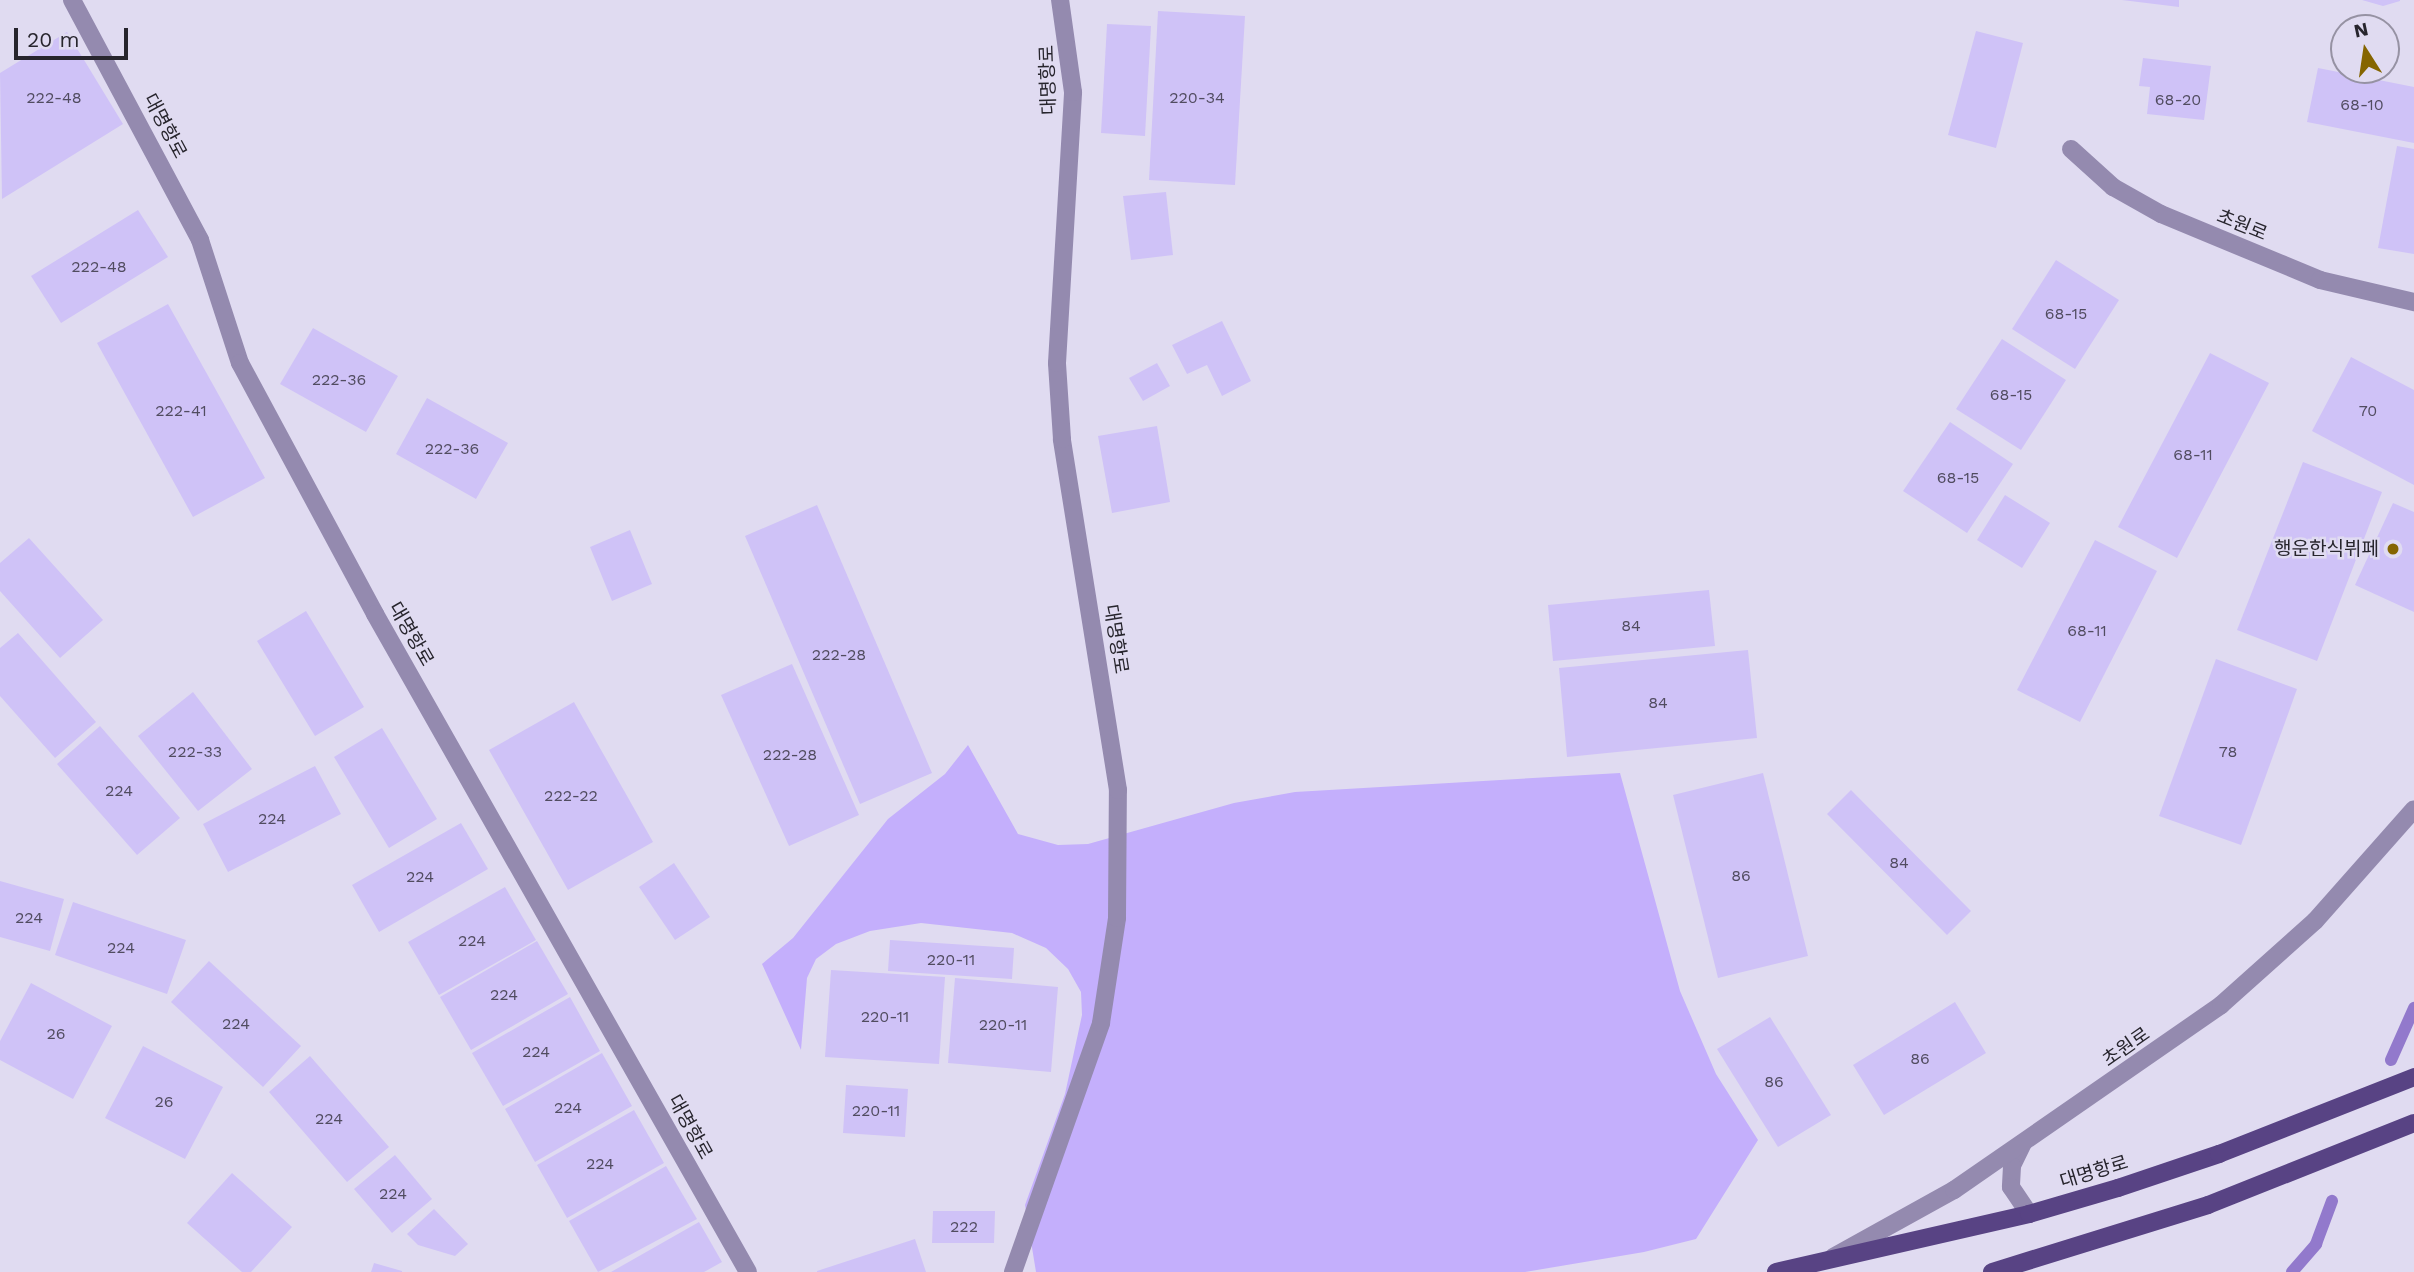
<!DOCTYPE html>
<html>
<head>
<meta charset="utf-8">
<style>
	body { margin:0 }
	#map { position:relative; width:2414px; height:1272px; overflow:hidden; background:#e0dbf1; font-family:"Work Sans","Noto Sans KR",sans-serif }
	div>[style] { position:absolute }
	.green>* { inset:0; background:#c4affc }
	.stream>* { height:12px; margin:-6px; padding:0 6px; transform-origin:6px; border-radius:6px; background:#9279cc }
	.building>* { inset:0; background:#cfc2f7 }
	.minor>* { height:18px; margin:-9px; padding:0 9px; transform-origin:9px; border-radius:9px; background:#948aaf }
	.major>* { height:18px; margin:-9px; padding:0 9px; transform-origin:9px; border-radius:9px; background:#584384 }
	.dots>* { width:19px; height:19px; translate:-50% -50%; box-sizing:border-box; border:4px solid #e0dbf1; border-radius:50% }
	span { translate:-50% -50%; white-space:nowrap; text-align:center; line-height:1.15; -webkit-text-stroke:5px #e0dbf1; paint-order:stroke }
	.number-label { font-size:16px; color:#514c60 }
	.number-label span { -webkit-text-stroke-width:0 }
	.street-label { font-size:19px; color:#27252d }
	.poi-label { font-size:19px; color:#27252d }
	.right { translate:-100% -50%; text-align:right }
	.north { position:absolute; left:2330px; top:14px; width:70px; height:70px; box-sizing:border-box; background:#e0dbf1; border:2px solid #9692a3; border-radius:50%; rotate:348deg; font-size:19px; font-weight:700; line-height:28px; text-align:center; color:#27252d }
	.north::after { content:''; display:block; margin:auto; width:24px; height:32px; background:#856500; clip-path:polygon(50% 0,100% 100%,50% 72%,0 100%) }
	.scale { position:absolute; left:14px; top:28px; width:114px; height:32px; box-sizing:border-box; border:4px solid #27252d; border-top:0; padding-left:9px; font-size:21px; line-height:24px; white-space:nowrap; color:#27252d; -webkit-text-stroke:5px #e0dbf1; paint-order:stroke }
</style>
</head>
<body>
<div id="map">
	<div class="green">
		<i style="clip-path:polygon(968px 745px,1018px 834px,1058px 845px,1088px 844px,1234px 803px,1295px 792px,1620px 773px,1680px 991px,1716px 1074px,1758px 1140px,1696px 1239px,1644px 1252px,1525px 1272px,1036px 1272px,1025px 1205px,1065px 1094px,1082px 1015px,1081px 992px,1068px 969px,1046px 948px,1012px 933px,921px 923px,870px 931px,836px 944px,816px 959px,807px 978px,801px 1050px,762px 964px,793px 938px,888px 819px,945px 774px)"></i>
	</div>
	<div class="stream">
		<i style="left:2391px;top:1060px;width:57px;rotate:-66.1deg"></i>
		<i style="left:2292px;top:1272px;width:37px;rotate:-49deg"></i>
		<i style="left:2316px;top:1244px;width:46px;rotate:-69.6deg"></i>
	</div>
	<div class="building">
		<i style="clip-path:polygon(2122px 0,2179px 0,2179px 7px)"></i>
		<i style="clip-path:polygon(2362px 0,2400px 0,2400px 1px,2383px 6px)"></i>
		<i style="clip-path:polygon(1158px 11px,1245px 16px,1235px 185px,1149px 180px)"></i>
		<i style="clip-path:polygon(1107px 24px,1151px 26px,1145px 136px,1101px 133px)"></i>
		<i style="clip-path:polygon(1976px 31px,2023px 43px,1996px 148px,1948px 135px)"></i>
		<i style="clip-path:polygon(67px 32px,123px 124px,2px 199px,0 73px)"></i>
		<i style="clip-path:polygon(2143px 58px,2211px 66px,2204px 120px,2147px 114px,2150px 87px,2139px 86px)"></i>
		<i style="clip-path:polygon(2318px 68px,2414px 87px,2414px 143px,2307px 122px)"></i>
		<i style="clip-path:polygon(2397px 146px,2414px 149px,2414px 254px,2378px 248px)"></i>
		<i style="clip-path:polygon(1166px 192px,1173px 255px,1131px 260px,1123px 196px)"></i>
		<i style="clip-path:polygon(138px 210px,168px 257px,61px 323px,31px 276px)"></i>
		<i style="clip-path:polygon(2056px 260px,2119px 300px,2075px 369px,2012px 329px)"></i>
		<i style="clip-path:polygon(168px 304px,265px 478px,193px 517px,97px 343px)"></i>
		<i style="clip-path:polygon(1222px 321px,1251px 381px,1222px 396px,1207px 365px,1187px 374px,1172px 345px)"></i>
		<i style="clip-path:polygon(313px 328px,398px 376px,366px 432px,280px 384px)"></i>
		<i style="clip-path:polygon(2002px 339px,2066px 380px,2021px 450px,1956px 409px)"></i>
		<i style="clip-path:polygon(2210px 353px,2269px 383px,2177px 558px,2118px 527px)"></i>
		<i style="clip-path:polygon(2351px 357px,2414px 390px,2414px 485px,2312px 431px)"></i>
		<i style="clip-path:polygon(1157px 363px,1170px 386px,1143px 401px,1129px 378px)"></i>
		<i style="clip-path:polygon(427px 398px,508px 443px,476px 499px,396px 454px)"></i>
		<i style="clip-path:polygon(1950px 422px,2013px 464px,1967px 533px,1903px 491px)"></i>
		<i style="clip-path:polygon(1157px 426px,1170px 502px,1112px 513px,1098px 436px)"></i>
		<i style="clip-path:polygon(2303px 462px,2382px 492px,2317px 661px,2237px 630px)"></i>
		<i style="clip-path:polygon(2005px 495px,2050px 523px,2022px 568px,1977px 540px)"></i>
		<i style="clip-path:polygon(2393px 503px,2414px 512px,2414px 612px,2355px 585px)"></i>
		<i style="clip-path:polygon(817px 505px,932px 773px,860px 804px,745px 536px)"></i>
		<i style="clip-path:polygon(630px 530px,652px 584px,612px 601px,590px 547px)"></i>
		<i style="clip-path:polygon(29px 538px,103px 620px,60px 658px,0 591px,0 563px)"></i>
		<i style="clip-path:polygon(2095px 540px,2157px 571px,2080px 722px,2017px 690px)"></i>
		<i style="clip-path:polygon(1709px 590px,1715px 646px,1553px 661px,1548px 605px)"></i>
		<i style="clip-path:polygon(306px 611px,364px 707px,315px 736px,257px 641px)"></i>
		<i style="clip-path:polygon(18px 633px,96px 722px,55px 758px,0 696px,0 648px)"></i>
		<i style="clip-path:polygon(1748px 650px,1757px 738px,1567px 757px,1559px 668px)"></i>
		<i style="clip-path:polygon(2216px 659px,2297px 689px,2241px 845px,2159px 816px)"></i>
		<i style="clip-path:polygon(792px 664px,859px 815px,789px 846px,721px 695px)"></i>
		<i style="clip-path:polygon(193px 692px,252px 769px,198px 811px,138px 736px)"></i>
		<i style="clip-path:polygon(574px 702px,653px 842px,568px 890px,489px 750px)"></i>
		<i style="clip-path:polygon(100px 726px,180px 818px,137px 855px,57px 764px)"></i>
		<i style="clip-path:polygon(382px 728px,437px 819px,389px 848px,334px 757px)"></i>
		<i style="clip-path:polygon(315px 766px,341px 814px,228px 872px,203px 824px)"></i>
		<i style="clip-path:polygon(1763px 773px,1808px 956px,1718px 978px,1673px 795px)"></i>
		<i style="clip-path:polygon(1851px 790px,1971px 911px,1947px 935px,1827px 814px)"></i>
		<i style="clip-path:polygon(461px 823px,488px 869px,379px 932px,352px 885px)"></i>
		<i style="clip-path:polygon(674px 863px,710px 917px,675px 940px,639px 887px)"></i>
		<i style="clip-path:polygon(0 881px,64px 899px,50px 951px,0 937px)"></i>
		<i style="clip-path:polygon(505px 887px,536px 940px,439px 995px,408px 942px)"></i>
		<i style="clip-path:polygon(73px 902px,186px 940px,167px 994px,55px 955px)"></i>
		<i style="clip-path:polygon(890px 940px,1014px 948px,1012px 979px,888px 971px)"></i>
		<i style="clip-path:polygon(537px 941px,568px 994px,471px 1050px,440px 997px)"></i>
		<i style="clip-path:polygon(209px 961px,301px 1046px,263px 1087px,171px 1002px)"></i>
		<i style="clip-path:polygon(831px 970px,945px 977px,939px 1064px,825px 1057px)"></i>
		<i style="clip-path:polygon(955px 978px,1058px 987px,1051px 1072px,948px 1063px)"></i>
		<i style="clip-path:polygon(31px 983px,112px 1026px,73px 1099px,0 1060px,0 1041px)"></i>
		<i style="clip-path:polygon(570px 997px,600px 1051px,503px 1106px,472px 1053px)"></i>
		<i style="clip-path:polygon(1955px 1002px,1986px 1053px,1884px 1115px,1853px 1065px)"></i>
		<i style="clip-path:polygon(1770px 1017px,1831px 1115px,1778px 1147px,1717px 1049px)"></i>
		<i style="clip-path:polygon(143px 1046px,223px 1087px,185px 1159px,105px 1118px)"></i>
		<i style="clip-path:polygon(602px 1053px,632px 1106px,535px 1162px,505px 1109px)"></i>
		<i style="clip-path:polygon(310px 1056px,389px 1147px,347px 1182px,269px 1092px)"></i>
		<i style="clip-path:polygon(846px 1085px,908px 1089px,905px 1137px,843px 1133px)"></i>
		<i style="clip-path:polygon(634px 1110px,664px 1163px,567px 1218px,537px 1165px)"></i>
		<i style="clip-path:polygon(395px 1155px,432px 1199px,392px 1233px,354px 1189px)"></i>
		<i style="clip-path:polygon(666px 1166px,697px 1219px,598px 1272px,569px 1221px)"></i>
		<i style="clip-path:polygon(232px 1173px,292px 1227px,251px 1272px,242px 1272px,187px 1223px)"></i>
		<i style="clip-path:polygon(434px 1209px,468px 1244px,455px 1256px,418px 1245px,407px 1234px)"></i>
		<i style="clip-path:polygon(933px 1211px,995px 1211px,994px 1243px,932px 1243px)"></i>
		<i style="clip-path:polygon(699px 1222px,722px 1262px,704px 1272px,611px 1272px)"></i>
		<i style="clip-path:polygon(915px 1239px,926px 1272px,817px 1272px,817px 1271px)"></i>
		<i style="clip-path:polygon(374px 1263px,402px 1271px,402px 1272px,371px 1272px)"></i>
	</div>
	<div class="minor">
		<i style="left:72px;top:0;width:272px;rotate:61.9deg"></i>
		<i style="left:200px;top:240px;width:129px;rotate:72deg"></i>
		<i style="left:240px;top:363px;width:285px;rotate:61.7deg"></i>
		<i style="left:375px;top:614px;width:756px;rotate:60.45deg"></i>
		<i style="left:2071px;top:149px;width:57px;rotate:42.1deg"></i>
		<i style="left:2113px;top:187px;width:55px;rotate:29.4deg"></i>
		<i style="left:2161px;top:214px;width:172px;rotate:22.5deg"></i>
		<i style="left:2320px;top:280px;width:97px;rotate:13.2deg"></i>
		<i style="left:2023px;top:1143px;width:25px;rotate:116deg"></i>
		<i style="left:2012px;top:1166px;width:21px;rotate:93deg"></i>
		<i style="left:2011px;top:1187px;width:32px;rotate:56deg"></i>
		<i style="left:1833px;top:1257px;width:138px;rotate:-29deg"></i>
		<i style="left:1954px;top:1190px;width:325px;rotate:-34.7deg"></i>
		<i style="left:2221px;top:1005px;width:126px;rotate:-41.8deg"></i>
		<i style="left:2315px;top:921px;width:149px;rotate:-48.5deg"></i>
		<i style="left:1013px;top:1272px;width:264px;rotate:-70.5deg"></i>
		<i style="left:1101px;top:1023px;width:106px;rotate:-81.3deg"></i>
		<i style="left:1117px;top:918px;width:128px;rotate:-89.6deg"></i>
		<i style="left:1118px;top:790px;width:355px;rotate:-99.1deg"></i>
		<i style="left:1062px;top:439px;width:76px;rotate:-93.8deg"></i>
		<i style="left:1057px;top:363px;width:271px;rotate:-86.6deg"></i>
		<i style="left:1073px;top:92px;width:93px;rotate:-98deg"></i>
	</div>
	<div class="major">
		<i style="left:1776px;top:1272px;width:260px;rotate:-12.9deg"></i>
		<i style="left:2029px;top:1214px;width:93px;rotate:-16.3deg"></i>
		<i style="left:2118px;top:1188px;width:107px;rotate:-18.6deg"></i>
		<i style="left:2219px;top:1154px;width:210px;rotate:-21.5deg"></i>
		<i style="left:1992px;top:1272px;width:226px;rotate:-17.2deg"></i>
		<i style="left:2208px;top:1205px;width:222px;rotate:-21.7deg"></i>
	</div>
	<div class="dots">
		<i style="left:2393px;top:549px;background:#856500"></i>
	</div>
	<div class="number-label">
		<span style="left:54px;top:98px">222-48</span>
		<span style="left:1197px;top:98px">220-34</span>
		<span style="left:2178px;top:100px">68-20</span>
		<span style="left:2362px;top:105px">68-10</span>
		<span style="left:99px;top:267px">222-48</span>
		<span style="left:2066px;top:314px">68-15</span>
		<span style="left:339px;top:380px">222-36</span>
		<span style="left:2011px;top:395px">68-15</span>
		<span style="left:181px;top:411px">222-41</span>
		<span style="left:2368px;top:411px">70</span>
		<span style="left:452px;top:449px">222-36</span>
		<span style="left:2193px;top:455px">68-11</span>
		<span style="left:1958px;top:478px">68-15</span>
		<span style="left:1631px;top:626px">84</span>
		<span style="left:2087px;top:631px">68-11</span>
		<span style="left:839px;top:655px">222-28</span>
		<span style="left:1658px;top:703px">84</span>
		<span style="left:195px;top:752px">222-33</span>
		<span style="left:2228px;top:752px">78</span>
		<span style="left:790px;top:755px">222-28</span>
		<span style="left:119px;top:791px">224</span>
		<span style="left:571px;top:796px">222-22</span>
		<span style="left:272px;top:819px">224</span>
		<span style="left:1899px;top:863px">84</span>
		<span style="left:1741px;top:876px">86</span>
		<span style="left:420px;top:877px">224</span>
		<span style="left:29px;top:918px">224</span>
		<span style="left:472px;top:941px">224</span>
		<span style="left:121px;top:948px">224</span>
		<span style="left:951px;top:960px">220-11</span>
		<span style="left:504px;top:995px">224</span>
		<span style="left:885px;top:1017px">220-11</span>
		<span style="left:236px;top:1024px">224</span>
		<span style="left:1003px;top:1025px">220-11</span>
		<span style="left:56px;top:1034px">26</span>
		<span style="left:536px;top:1052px">224</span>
		<span style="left:1920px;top:1059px">86</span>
		<span style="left:1774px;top:1082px">86</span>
		<span style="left:164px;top:1102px">26</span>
		<span style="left:568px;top:1108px">224</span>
		<span style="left:876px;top:1111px">220-11</span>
		<span style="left:329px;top:1119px">224</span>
		<span style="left:600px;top:1164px">224</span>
		<span style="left:393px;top:1194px">224</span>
		<span style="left:964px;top:1227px">222</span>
	</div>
	<div class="street-label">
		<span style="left:1048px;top:80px;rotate:-92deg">대명항로</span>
		<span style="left:165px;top:126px;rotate:62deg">대명항로</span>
		<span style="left:2242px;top:225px;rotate:22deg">초원로</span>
		<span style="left:411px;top:634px;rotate:60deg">대명항로</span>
		<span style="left:1116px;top:639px;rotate:81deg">대명항로</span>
		<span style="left:2126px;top:1047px;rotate:-35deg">초원로</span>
		<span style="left:690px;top:1127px;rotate:61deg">대명항로</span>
		<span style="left:2094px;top:1172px;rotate:-17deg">대명항로</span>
	</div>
	<div class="poi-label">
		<span class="right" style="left:2379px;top:549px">행운한식뷔페</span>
	</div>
	<div class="north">N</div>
	<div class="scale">20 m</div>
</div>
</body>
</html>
